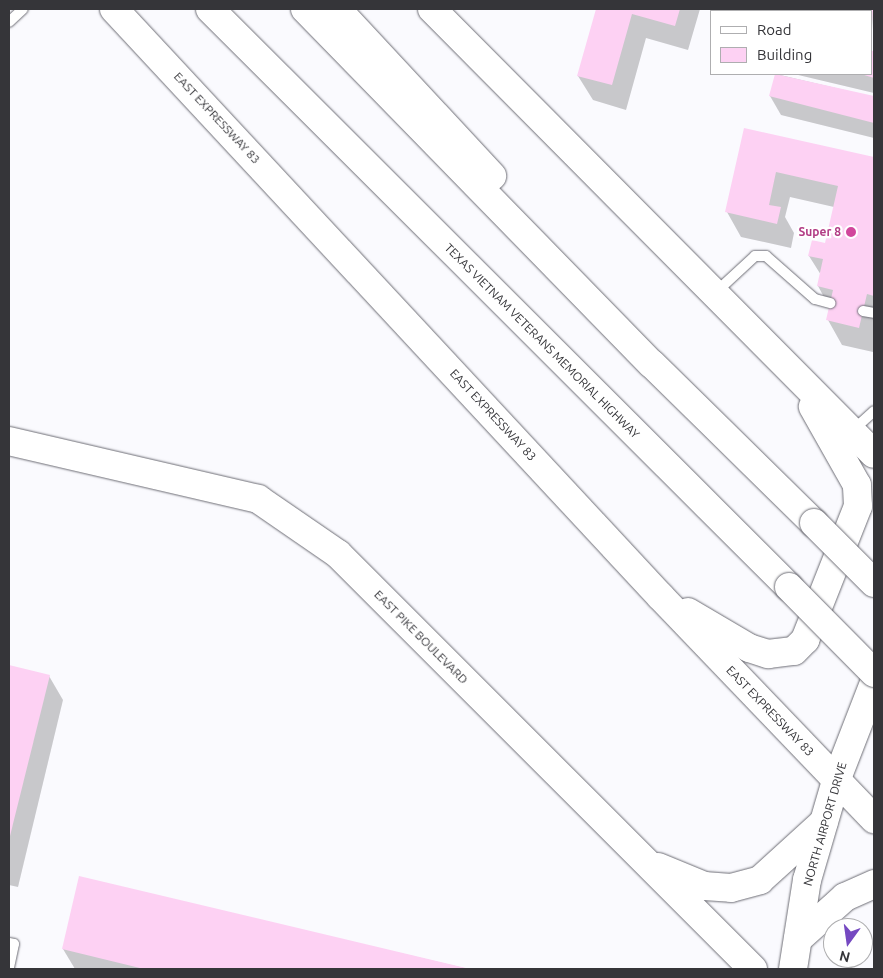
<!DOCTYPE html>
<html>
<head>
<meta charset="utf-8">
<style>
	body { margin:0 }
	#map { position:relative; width:883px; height:978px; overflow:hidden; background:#fafafe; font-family:Ubuntu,sans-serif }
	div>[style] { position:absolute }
	.shadow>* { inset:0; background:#0003 }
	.building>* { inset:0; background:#fdd1f3 }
	.roads { filter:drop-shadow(0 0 1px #6d6d75) drop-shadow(0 0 1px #6d6d75) }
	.lane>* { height:10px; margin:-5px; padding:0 5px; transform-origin:5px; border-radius:5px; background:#fff }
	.secondary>* { height:28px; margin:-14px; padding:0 14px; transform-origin:14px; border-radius:14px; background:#fff }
	.highway>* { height:28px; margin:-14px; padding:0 14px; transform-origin:14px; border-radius:14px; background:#fff }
	.bridges { filter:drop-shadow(0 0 1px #6d6d75) drop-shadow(0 0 1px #6d6d75) }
	.highway-bridge>* { height:28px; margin:-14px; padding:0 14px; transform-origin:14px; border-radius:14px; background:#fff }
	.dots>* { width:14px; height:14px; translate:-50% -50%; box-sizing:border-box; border:2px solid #fff; border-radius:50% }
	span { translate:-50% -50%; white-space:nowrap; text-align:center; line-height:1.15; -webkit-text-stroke:4.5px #fff; paint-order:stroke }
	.street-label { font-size:12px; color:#353539 }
	.hotel-label { font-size:12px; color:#b23c85; font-weight:700 }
	.right { translate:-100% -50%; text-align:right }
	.frame { position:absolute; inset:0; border:10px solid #353539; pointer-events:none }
	.legend { position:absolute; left:710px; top:10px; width:162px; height:65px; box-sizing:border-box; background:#fff; border:1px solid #aeaeb0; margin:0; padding:6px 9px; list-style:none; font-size:15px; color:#353539 }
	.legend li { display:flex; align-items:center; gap:10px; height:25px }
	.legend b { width:25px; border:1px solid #aeaeb0 }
	.north { position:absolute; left:823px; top:918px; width:50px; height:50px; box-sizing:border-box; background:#fff; border:1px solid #aeaeb0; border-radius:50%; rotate:194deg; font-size:14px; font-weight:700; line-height:20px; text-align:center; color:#353539 }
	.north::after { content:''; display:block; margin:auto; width:18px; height:22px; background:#7549c1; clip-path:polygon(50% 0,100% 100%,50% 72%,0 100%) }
</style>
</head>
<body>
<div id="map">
	<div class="shadow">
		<i style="clip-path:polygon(597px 9px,700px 9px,688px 50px,646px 38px,626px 110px,593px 100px,578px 76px)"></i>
		<i style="clip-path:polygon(791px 9px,874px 11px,874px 49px,872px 11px,790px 11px)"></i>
		<i style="clip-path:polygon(872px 52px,874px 93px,794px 74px,872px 74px)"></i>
		<i style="clip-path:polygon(776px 74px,874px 97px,874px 138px,781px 115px,770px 96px)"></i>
		<i style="clip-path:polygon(745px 129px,874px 159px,873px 352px,842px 345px,828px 320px,830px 308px,818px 286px,821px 275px,809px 256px,826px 244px,834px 207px,790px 197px,785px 217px,794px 233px,791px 248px,741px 237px,727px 212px)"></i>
		<i style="clip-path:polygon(9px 666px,49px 676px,63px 700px,18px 887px,9px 885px)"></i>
		<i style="clip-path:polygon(80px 878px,468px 969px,75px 969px,63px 949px)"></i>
	</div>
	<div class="building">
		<i style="clip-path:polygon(596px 9px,680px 9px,675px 26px,632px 14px,612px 85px,577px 76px)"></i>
		<i style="clip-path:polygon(790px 9px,874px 10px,874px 33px,872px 11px,789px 11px)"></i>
		<i style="clip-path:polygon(872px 51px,874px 51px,874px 78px,861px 74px,872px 74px)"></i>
		<i style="clip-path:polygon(775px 74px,874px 96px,874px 123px,769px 96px)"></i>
		<i style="clip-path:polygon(744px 128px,874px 157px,874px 296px,867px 294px,859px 328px,826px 320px,833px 290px,817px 286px,823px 259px,808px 256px,812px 240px,825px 243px,838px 186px,776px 172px,769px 205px,781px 207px,777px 224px,725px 212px)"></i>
		<i style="clip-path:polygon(9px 665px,50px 675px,9px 840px)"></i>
		<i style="clip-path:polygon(79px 876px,470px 969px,144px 969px,62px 949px)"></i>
	</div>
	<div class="roads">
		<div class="lane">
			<i style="left:9px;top:22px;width:19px;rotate:-43deg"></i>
			<i style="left:715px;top:293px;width:54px;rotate:-42.8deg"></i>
			<i style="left:755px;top:256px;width:11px"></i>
			<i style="left:766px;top:256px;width:65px;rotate:41.3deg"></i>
			<i style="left:815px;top:299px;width:16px;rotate:15deg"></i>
			<i style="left:863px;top:311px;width:11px;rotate:10deg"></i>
			<i style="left:853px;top:430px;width:28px;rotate:-42deg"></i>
			<i style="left:9px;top:943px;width:5px;rotate:11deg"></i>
			<i style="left:14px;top:944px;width:24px;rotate:102deg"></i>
		</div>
		<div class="secondary">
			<i style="left:114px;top:9px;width:803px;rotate:47.07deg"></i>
			<i style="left:661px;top:597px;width:308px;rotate:46.2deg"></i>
			<i style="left:432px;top:9px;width:627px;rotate:45.19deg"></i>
			<i style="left:9px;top:441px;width:256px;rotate:13.1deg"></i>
			<i style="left:258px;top:499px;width:97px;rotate:34.5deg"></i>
			<i style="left:338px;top:554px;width:587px;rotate:45deg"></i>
			<i style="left:688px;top:612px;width:71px;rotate:30.5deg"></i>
			<i style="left:749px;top:648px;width:20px;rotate:18deg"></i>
			<i style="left:768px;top:654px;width:26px;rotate:-7deg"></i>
			<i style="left:794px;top:651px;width:16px;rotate:-45deg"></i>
			<i style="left:805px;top:640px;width:144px;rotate:-68.4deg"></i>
			<i style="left:858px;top:506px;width:21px;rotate:-93deg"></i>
			<i style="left:857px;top:485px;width:90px;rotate:-119.4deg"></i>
			<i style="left:658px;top:867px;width:50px;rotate:22.4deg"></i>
			<i style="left:704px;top:886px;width:27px;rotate:4deg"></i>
			<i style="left:731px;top:888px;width:30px;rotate:-15deg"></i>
			<i style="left:760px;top:880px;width:86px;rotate:-42.2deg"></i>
			<i style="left:798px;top:939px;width:63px;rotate:-41.8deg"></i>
			<i style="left:845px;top:897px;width:32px;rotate:-24deg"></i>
			<i style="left:793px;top:969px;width:90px;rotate:-81.1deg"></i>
			<i style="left:807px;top:880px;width:103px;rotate:-73.7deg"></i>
			<i style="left:836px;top:781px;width:105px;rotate:-68.8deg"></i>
		</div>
		<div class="highway">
			<i style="left:210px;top:9px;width:818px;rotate:44.95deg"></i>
			<i style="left:305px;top:9px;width:496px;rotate:45.7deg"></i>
			<i style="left:652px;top:364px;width:227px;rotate:44.5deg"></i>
			<i style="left:337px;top:9px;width:228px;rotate:47.1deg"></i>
		</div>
	</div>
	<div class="bridges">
		<div class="highway-bridge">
			<i style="left:814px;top:523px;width:85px;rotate:45deg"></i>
			<i style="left:789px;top:587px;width:121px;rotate:45.3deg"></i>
		</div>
	</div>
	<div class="dots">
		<i style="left:851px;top:232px;background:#d1479c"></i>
	</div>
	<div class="street-label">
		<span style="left:217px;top:118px;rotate:47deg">EAST EXPRESSWAY 83</span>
		<span style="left:542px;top:341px;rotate:45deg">TEXAS VIETNAM VETERANS MEMORIAL HIGHWAY</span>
		<span style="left:493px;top:415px;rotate:47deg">EAST EXPRESSWAY 83</span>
		<span style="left:421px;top:637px;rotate:45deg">EAST PIKE BOULEVARD</span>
		<span style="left:770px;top:711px;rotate:46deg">EAST EXPRESSWAY 83</span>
		<span style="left:825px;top:824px;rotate:-74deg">NORTH AIRPORT DRIVE</span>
	</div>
	<div class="hotel-label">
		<span class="right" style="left:841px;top:232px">Super 8</span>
	</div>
	<div class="frame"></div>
	<ul class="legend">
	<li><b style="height:6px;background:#fff"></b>Road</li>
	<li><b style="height:14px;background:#fdd1f3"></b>Building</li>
	</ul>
	<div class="north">N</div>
</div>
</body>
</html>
